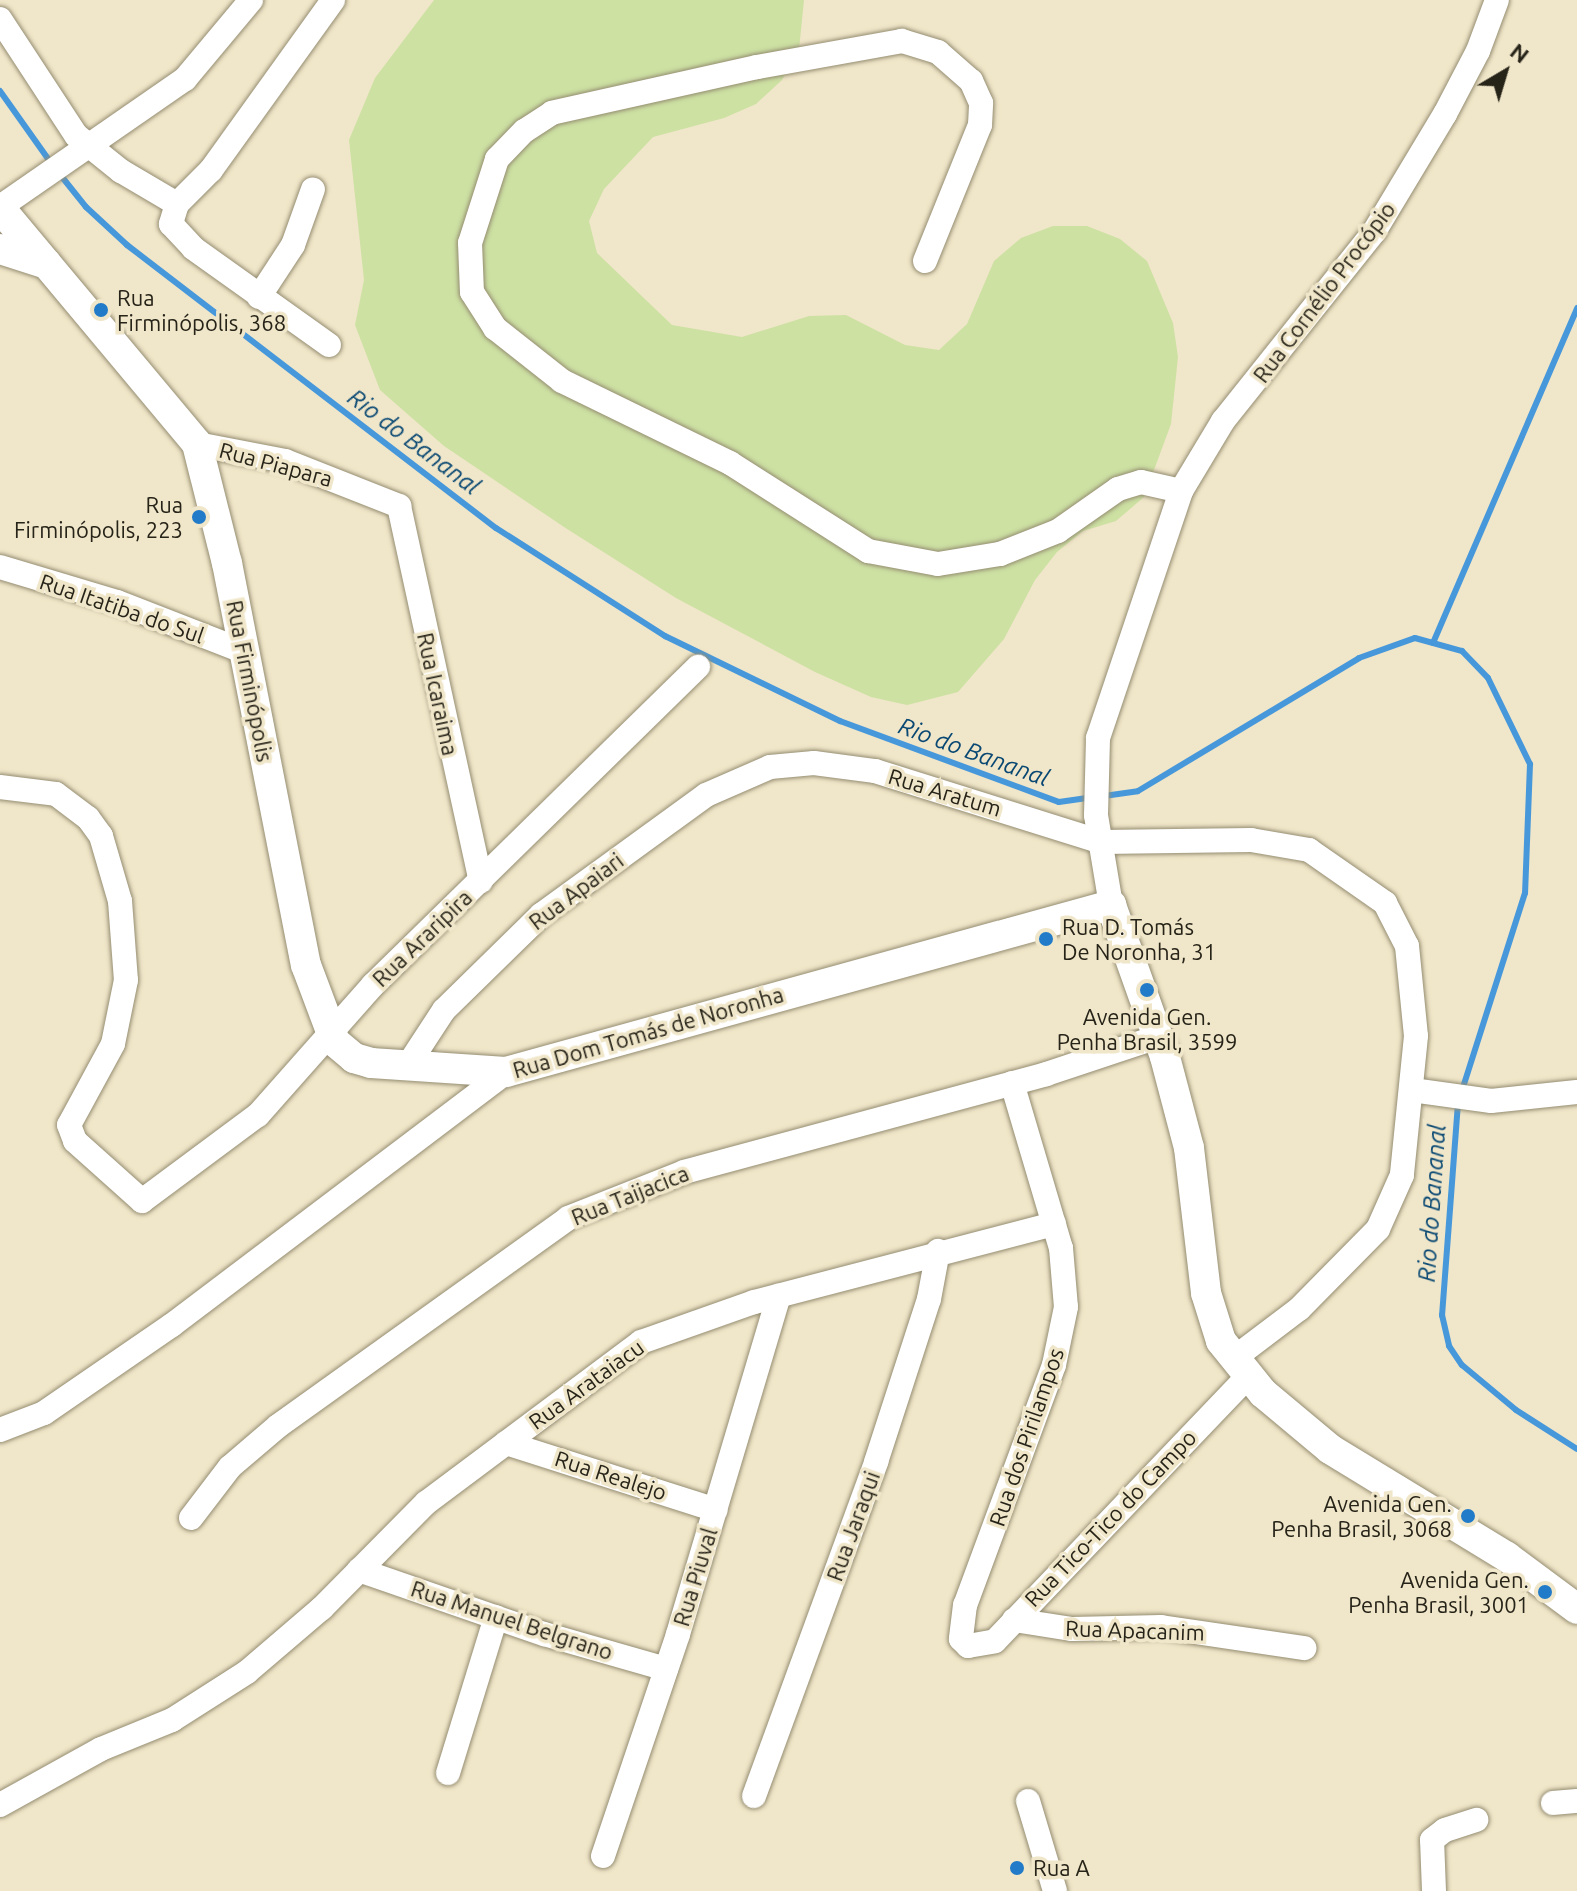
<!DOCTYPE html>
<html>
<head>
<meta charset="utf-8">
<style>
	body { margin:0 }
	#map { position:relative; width:1577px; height:1891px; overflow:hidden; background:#f0e6c9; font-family:Ubuntu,sans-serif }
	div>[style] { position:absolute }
	.green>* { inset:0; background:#cde1a3 }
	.stream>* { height:6px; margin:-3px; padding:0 3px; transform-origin:3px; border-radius:3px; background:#4798db }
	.roads { filter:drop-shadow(0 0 2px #958d72) drop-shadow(0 0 2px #958d72) }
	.minor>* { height:24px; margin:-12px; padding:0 12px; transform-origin:12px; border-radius:12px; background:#fff }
	.major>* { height:30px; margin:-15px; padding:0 15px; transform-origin:15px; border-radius:15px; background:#fff }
	.dots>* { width:22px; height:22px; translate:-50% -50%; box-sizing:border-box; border:4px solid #f0e6c9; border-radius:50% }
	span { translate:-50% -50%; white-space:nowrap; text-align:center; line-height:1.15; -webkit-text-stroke:7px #f0e6c9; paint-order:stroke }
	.street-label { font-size:22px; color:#262318 }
	.poi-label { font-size:22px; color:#262318 }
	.left { translate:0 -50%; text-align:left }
	.right { translate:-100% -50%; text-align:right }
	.water-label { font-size:24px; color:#094873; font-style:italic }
	.north { position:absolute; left:1465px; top:32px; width:80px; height:80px; -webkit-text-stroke:6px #f0e6c9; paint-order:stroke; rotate:38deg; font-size:22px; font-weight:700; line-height:32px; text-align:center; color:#262318 }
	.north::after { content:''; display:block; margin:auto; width:28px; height:36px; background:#262318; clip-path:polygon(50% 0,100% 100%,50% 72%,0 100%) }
</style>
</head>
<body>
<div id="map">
	<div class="green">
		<i style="clip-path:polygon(434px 0,804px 0,799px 50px,782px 80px,756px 104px,724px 118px,653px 137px,604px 189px,589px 221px,597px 253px,672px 325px,742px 337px,809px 316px,846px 315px,905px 345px,939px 350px,967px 324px,994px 261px,1021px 238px,1053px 226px,1087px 226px,1120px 239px,1147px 261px,1173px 323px,1178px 357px,1171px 424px,1144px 497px,1116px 521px,1083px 531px,1057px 552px,1035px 580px,1004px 639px,958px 692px,907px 705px,871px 697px,815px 672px,676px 598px,564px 527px,444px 446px,380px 390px,355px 325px,364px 280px,349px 140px,375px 78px)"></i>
	</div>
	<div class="stream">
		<i style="left:0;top:91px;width:88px;rotate:54.7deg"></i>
		<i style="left:58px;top:172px;width:45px;rotate:51.3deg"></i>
		<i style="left:86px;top:207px;width:56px;rotate:42.8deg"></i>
		<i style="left:127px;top:245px;width:465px;rotate:37.5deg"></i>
		<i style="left:496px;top:528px;width:201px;rotate:32.6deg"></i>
		<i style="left:665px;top:636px;width:195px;rotate:25.9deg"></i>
		<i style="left:840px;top:721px;width:233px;rotate:20.3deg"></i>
		<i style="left:1059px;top:802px;width:30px;rotate:-8deg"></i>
		<i style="left:1433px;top:643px;width:365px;rotate:-66.7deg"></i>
		<i style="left:1104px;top:796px;width:34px;rotate:-8deg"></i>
		<i style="left:1138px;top:791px;width:258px;rotate:-31deg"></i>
		<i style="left:1359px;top:658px;width:59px;rotate:-19.7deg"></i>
		<i style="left:1415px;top:638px;width:49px;rotate:15.5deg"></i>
		<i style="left:1462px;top:651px;width:37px;rotate:46deg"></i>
		<i style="left:1488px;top:678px;width:96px;rotate:64deg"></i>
		<i style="left:1530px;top:764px;width:129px;rotate:92.2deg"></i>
		<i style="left:1525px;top:893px;width:210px;rotate:107.7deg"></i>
		<i style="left:1458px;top:1103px;width:213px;rotate:94.3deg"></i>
		<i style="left:1442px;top:1315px;width:32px;rotate:77deg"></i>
		<i style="left:1449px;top:1346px;width:23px;rotate:56deg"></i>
		<i style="left:1462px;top:1365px;width:70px;rotate:39.8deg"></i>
		<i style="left:1516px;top:1410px;width:72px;rotate:32.6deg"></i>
	</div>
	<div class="roads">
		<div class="minor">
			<i style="left:0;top:19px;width:139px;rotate:56.8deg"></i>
			<i style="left:76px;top:135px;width:58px;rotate:38.7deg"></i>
			<i style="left:121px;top:171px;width:65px;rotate:30.5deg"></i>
			<i style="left:177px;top:204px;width:48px;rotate:-45deg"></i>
			<i style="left:211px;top:170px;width:209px;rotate:-54.3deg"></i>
			<i style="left:177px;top:204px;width:21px;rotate:107deg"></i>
			<i style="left:171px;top:224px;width:33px;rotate:47deg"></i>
			<i style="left:193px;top:248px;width:167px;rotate:35.5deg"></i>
			<i style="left:0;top:207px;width:225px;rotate:-34.7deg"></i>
			<i style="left:185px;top:79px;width:103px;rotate:-50.1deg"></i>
			<i style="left:925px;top:261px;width:147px;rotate:-68deg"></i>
			<i style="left:980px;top:125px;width:22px;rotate:-87deg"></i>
			<i style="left:981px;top:103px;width:24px;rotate:-114deg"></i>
			<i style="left:971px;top:81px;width:44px;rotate:-138.7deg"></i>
			<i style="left:938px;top:52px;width:38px;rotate:-163deg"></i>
			<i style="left:902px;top:41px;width:147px;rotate:169.8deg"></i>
			<i style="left:757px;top:67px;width:210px;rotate:167.4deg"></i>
			<i style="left:552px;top:113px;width:33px;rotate:147deg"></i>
			<i style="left:524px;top:131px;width:39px;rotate:134deg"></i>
			<i style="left:497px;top:159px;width:88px;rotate:107.8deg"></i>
			<i style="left:470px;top:243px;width:49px;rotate:87.7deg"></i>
			<i style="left:472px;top:292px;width:43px;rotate:57.4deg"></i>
			<i style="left:495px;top:328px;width:85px;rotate:38.3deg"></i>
			<i style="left:562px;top:381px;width:187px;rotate:26deg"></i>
			<i style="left:730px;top:463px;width:164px;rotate:32.5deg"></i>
			<i style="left:868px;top:551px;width:71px;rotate:10.5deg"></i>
			<i style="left:938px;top:564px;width:63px;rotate:-9.2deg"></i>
			<i style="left:1000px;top:554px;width:62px;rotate:-21.6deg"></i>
			<i style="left:1058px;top:531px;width:73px;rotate:-35deg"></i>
			<i style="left:1118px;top:489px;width:24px;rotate:-17deg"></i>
			<i style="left:1141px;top:482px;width:41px;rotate:12.7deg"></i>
			<i style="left:259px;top:297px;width:62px;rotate:-56.8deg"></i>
			<i style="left:293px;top:245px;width:59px;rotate:-70.3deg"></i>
			<i style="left:197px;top:444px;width:90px;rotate:10.9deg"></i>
			<i style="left:285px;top:461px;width:123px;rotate:21.5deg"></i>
			<i style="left:399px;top:506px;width:384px;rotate:77.7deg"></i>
			<i style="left:0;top:567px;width:122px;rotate:16.7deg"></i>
			<i style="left:117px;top:602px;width:135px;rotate:21.3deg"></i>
			<i style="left:0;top:787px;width:56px;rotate:7.1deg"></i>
			<i style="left:56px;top:794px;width:40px;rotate:37deg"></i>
			<i style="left:88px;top:818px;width:22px;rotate:54deg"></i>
			<i style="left:101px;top:836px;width:68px;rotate:73.7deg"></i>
			<i style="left:120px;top:901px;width:79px;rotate:85.7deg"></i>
			<i style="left:126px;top:980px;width:65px;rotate:101.5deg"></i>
			<i style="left:113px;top:1044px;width:92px;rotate:118.5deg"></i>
			<i style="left:69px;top:1125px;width:17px;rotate:69deg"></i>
			<i style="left:75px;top:1141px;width:90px;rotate:41.8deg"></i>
			<i style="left:142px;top:1201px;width:144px;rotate:-36.6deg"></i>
			<i style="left:258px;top:1115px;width:174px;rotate:-48.5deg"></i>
			<i style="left:373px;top:985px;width:455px;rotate:-44.4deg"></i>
			<i style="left:1111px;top:905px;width:91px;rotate:-99.5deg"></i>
			<i style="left:1096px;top:815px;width:77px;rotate:-88.5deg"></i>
			<i style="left:1098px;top:738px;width:261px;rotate:-71.4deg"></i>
			<i style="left:1181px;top:491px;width:82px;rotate:-59deg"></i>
			<i style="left:1223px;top:421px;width:242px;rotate:-51.4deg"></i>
			<i style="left:1374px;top:232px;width:138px;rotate:-59deg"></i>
			<i style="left:1445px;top:114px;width:71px;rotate:-62.4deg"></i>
			<i style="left:1478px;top:51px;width:54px;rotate:-69.6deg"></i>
			<i style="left:406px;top:1068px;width:69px;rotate:-56.8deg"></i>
			<i style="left:444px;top:1010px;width:136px;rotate:-44.4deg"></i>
			<i style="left:541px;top:915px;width:204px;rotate:-36deg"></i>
			<i style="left:706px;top:795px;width:70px;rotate:-23.6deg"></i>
			<i style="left:770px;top:767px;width:44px;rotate:-5.2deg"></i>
			<i style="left:814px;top:763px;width:62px;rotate:7.5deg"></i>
			<i style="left:875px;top:771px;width:237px;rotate:17.4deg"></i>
			<i style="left:1101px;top:842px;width:150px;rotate:-0.8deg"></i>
			<i style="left:1251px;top:840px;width:59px;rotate:9.8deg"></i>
			<i style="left:1309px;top:850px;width:93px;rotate:34.9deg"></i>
			<i style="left:1385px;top:903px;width:48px;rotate:62.9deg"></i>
			<i style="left:1407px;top:946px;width:90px;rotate:84.3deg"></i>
			<i style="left:1416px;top:1036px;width:140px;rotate:95.8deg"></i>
			<i style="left:1402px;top:1175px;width:59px;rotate:114deg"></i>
			<i style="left:1378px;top:1229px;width:112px;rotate:134.6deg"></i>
			<i style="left:1299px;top:1309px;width:83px;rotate:142.9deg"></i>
			<i style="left:1012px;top:1083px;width:172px;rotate:73.5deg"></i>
			<i style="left:1061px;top:1248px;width:59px;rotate:85.2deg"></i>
			<i style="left:1066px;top:1307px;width:59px;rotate:101.7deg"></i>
			<i style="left:1054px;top:1365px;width:256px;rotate:110.3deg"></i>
			<i style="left:965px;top:1605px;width:34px;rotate:97deg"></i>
			<i style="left:961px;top:1639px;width:10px;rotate:45deg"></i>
			<i style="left:968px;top:1646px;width:27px;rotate:-10deg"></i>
			<i style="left:995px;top:1641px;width:365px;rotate:-46.3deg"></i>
			<i style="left:1412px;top:1090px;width:80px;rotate:7.9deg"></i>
			<i style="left:1491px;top:1101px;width:86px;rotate:-6deg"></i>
			<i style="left:0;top:1430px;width:47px;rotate:-21.1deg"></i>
			<i style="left:44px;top:1413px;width:155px;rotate:-34.5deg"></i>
			<i style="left:172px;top:1325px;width:419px;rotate:-37.1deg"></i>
			<i style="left:506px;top:1443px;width:220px;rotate:17.7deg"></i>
			<i style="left:191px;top:1518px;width:64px;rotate:-52.6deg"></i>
			<i style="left:230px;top:1467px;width:63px;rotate:-40.5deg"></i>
			<i style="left:278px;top:1426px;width:357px;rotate:-35.6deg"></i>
			<i style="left:568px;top:1218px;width:125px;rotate:-21.6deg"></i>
			<i style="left:684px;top:1172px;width:375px;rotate:-15.1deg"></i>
			<i style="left:1046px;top:1074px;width:117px;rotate:-18.4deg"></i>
			<i style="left:359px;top:1570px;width:196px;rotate:19.1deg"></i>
			<i style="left:544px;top:1634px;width:127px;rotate:16deg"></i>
			<i style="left:1014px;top:1620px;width:59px;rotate:8.8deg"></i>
			<i style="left:1072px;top:1629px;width:89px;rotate:-1.3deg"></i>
			<i style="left:1161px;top:1627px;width:145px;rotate:8.4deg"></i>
			<i style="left:448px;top:1773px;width:163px;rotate:-72.9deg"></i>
			<i style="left:754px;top:1796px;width:356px;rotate:-69.9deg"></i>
			<i style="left:876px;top:1462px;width:171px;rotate:-72deg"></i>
			<i style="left:929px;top:1299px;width:49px;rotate:-79.4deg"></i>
			<i style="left:1028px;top:1801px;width:94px;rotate:73.3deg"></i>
			<i style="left:1553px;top:1803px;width:24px;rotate:-5deg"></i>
			<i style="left:0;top:1805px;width:115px;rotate:-29deg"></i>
			<i style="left:101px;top:1749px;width:77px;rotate:-22.2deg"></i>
			<i style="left:172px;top:1720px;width:89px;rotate:-32.6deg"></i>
			<i style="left:247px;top:1672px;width:99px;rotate:-40.5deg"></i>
			<i style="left:322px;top:1608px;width:148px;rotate:-45.3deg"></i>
			<i style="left:426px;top:1503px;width:269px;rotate:-36.8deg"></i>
			<i style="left:641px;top:1342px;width:120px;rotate:-19.5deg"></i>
			<i style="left:754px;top:1302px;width:310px;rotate:-14.6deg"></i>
			<i style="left:603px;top:1856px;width:234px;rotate:-71.3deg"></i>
			<i style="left:678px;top:1634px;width:353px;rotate:-73.4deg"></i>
			<i style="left:1434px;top:1891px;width:51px;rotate:-92.2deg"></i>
			<i style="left:1432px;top:1840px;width:16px;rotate:-38deg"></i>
			<i style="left:1445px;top:1830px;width:33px;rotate:-18deg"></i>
		</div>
		<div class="major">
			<i style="left:0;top:208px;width:307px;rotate:50.1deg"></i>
			<i style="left:197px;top:444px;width:123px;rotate:75.9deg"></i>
			<i style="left:227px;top:563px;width:410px;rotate:78.9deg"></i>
			<i style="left:306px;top:965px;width:82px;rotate:69.4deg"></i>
			<i style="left:335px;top:1042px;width:25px;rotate:40deg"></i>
			<i style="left:354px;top:1058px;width:18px;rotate:16deg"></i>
			<i style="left:371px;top:1063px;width:135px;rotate:3.8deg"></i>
			<i style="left:506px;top:1072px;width:628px;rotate:-15.43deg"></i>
			<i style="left:1111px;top:905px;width:161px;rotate:70.4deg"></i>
			<i style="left:1165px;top:1057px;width:94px;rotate:75.2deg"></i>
			<i style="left:1189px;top:1148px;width:146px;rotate:83.3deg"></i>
			<i style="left:1206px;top:1293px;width:50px;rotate:72.6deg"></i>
			<i style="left:1221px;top:1341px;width:67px;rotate:51.1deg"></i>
			<i style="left:1263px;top:1393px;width:87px;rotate:39.9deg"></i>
			<i style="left:1330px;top:1449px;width:207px;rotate:31.4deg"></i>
			<i style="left:1507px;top:1557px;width:87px;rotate:36.6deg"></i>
			<i style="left:0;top:249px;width:49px;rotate:17.7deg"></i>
		</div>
	</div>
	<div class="dots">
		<i style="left:101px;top:310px;background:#227bc8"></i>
		<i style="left:199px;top:517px;background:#227bc8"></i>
		<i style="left:1046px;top:939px;background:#227bc8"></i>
		<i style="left:1147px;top:990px;background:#227bc8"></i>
		<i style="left:1468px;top:1516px;background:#227bc8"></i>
		<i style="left:1545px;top:1592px;background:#227bc8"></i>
		<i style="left:1017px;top:1868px;background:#227bc8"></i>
	</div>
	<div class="street-label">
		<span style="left:1324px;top:292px;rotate:-53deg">Rua Cornélio Procópio</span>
		<span style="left:276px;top:464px;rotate:15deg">Rua Piapara</span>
		<span style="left:122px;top:608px;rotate:19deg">Rua Itatiba do Sul</span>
		<span style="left:250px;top:681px;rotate:79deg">Rua Firminópolis</span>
		<span style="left:438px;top:694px;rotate:78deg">Rua Icaraima</span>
		<span style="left:945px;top:792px;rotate:17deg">Rua Aratum</span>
		<span style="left:576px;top:891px;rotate:-37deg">Rua Apaiari</span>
		<span style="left:422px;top:938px;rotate:-44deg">Rua Araripira</span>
		<span style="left:648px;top:1032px;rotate:-16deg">Rua Dom Tomás de Noronha</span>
		<span style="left:630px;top:1195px;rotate:-22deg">Rua Taijacica</span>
		<span style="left:586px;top:1384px;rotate:-36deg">Rua Arataiacu</span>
		<span style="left:1026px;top:1437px;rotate:-71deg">Rua dos Pirilampos</span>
		<span style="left:611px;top:1475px;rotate:18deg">Rua Realejo</span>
		<span style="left:1110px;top:1518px;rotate:-46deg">Rua Tico-Tico do Campo</span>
		<span style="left:853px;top:1526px;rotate:-70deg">Rua Jaraqui</span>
		<span style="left:695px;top:1577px;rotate:-73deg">Rua Piuval</span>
		<span style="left:512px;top:1620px;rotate:18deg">Rua Manuel Belgrano</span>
		<span style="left:1135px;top:1630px;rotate:2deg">Rua Apacanim</span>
	</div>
	<div class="poi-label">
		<span class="left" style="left:117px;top:310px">Rua<br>Firminópolis, 368</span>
		<span class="right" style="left:183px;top:517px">Rua<br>Firminópolis, 223</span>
		<span class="left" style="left:1062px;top:939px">Rua D. Tomás<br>De Noronha, 31</span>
		<span style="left:1147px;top:1029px">Avenida Gen.<br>Penha Brasil, 3599</span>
		<span class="right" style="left:1452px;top:1516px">Avenida Gen.<br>Penha Brasil, 3068</span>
		<span class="right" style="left:1529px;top:1592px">Avenida Gen.<br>Penha Brasil, 3001</span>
		<span class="left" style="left:1033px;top:1868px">Rua A</span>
	</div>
	<div class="water-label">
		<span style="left:414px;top:442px;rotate:37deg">Rio do Bananal</span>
		<span style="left:974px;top:752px;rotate:20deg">Rio do Bananal</span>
		<span style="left:1432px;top:1203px;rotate:-86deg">Rio do Bananal</span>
	</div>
	<div class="north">N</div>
</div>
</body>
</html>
